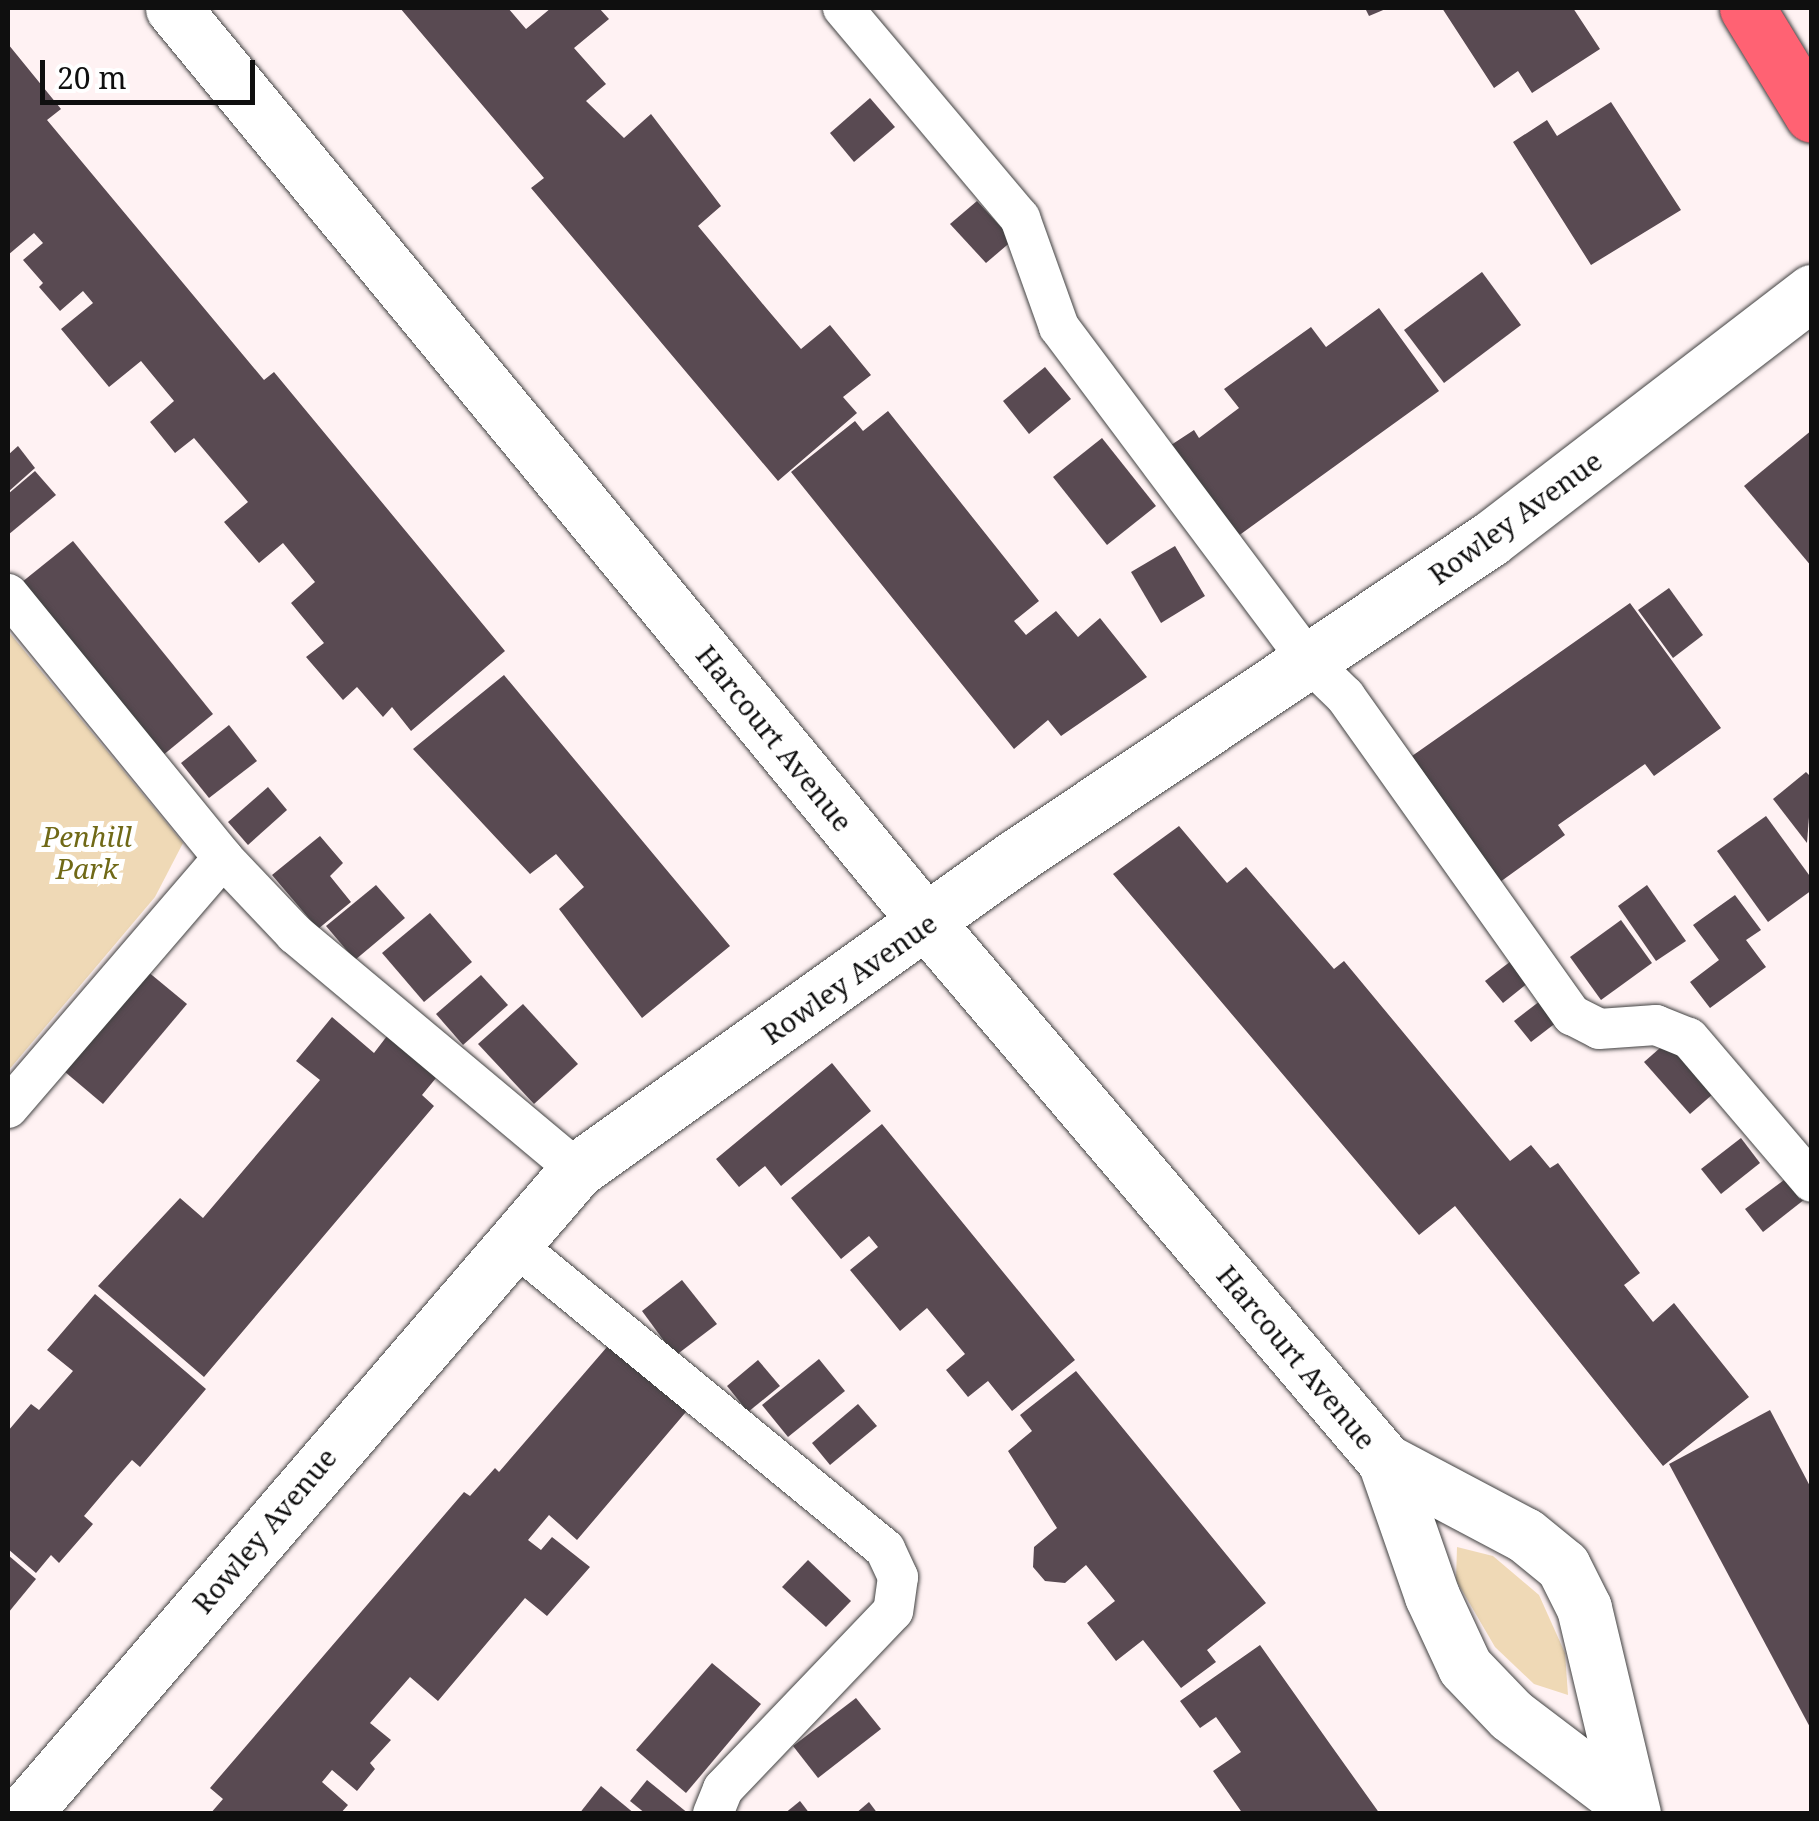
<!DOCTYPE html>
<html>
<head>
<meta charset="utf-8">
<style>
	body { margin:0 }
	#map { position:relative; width:1819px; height:1821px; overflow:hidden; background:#fff2f3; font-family:"Noto Serif",serif }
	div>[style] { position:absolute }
	.green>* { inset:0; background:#efd9b6 }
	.building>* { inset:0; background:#594a52 }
	.roads { filter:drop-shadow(0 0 2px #424242) drop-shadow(0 0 2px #424242) }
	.service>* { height:40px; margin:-20px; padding:0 20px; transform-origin:20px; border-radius:20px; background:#fff }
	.minor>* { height:55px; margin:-27.5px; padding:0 27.5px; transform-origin:27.5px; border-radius:27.5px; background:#fff }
	.primary>* { height:55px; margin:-27.5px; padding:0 27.5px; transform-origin:27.5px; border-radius:27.5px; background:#ff6273 }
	span { translate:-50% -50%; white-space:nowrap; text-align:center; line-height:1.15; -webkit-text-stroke:10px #fff; paint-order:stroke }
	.street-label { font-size:28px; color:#0f0f0f }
	.park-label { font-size:28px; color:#706917; font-style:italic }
	.frame { position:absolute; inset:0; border:10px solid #0f0f0f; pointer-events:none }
	.scale { position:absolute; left:40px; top:60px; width:215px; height:45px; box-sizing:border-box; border:5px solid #0f0f0f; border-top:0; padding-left:12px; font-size:30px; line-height:35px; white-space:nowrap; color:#0f0f0f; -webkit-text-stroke:8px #fff; paint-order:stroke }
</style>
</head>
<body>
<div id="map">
	<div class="green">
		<i style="clip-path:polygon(8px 631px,183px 843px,155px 897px,8px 1071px)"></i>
		<i style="clip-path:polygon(1457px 1547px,1493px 1556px,1539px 1595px,1565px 1653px,1568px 1695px,1534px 1684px,1495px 1647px,1456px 1580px)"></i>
	</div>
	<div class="building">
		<i style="clip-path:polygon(400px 8px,508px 8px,526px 29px,551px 8px,599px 8px,609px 19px,574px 48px,606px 84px,586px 101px,624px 138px,651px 114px,721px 206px,698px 226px,767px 309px,801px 349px,830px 325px,871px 375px,843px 397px,857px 413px,778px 481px,531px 188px,544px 178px)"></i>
		<i style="clip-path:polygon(1365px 8px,1388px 8px,1369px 16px)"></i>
		<i style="clip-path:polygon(1442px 8px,1573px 8px,1600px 49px,1532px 93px,1518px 71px,1494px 88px)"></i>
		<i style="clip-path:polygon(8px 44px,61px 109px,47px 120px,264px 380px,274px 372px,505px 651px,411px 731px,392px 707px,383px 717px,357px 687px,343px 700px,306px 657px,324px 643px,291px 603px,315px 582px,283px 543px,259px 563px,224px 522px,248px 502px,194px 438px,175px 453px,150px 422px,174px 401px,141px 361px,109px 387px,61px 329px,93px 303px,83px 291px,60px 311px,39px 287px,43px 283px,23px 260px,43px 243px,34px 233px,8px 255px)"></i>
		<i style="clip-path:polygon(870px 98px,895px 127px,854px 162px,830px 133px)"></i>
		<i style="clip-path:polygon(1611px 102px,1681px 210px,1591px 265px,1513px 142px,1547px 120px,1557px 136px)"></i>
		<i style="clip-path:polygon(977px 201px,1013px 240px,986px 263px,950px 224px)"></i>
		<i style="clip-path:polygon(1482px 272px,1521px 325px,1444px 383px,1404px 330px)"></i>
		<i style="clip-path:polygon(1379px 308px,1439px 391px,1234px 539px,1168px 447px,1194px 430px,1199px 438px,1239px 408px,1224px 389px,1311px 327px,1326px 347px)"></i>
		<i style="clip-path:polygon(1045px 367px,1071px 399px,1029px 434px,1003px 401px)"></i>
		<i style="clip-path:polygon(888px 411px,1039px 601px,1014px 621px,1026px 635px,1056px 611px,1078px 637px,1100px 618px,1147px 677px,1061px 736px,1048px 720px,1014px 749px,791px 472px,855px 421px,863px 431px)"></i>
		<i style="clip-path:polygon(1812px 430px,1812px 567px,1744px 486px)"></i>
		<i style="clip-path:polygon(1102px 438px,1156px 506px,1107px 545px,1053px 477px)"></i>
		<i style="clip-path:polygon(18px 446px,35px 468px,8px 492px,8px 455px)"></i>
		<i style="clip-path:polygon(35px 471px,56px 495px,8px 535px,8px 494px)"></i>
		<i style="clip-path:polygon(73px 541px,213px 714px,162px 756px,22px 582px)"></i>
		<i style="clip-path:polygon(1175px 546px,1205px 596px,1161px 623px,1131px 572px)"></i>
		<i style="clip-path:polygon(1669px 588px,1703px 635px,1673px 658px,1638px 610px)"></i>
		<i style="clip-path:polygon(1630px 603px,1721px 728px,1654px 776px,1645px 764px,1602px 794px,1558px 825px,1565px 835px,1500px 882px,1412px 756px)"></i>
		<i style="clip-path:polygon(504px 675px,730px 946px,642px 1018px,559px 909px,584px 887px,556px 854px,530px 874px,413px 749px)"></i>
		<i style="clip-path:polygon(229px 725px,257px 761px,209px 798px,181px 763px)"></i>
		<i style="clip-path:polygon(1806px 772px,1812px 778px,1807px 843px,1773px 799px)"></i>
		<i style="clip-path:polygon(268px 787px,287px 810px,248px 845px,228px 822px)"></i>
		<i style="clip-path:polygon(1766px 816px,1812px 879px,1812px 890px,1768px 922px,1717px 851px)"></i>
		<i style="clip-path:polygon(1179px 826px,1227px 883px,1246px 867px,1334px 969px,1344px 961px,1510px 1161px,1531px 1145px,1550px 1168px,1558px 1163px,1640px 1273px,1624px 1285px,1653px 1322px,1674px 1303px,1749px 1397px,1663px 1466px,1455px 1206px,1419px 1235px,1113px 874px)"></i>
		<i style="clip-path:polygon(320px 836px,343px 863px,330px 876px,351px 902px,318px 929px,272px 875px)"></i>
		<i style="clip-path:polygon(376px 885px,405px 918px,355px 960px,326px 926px)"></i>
		<i style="clip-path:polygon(1647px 885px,1686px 941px,1656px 961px,1618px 906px)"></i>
		<i style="clip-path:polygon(1735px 895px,1761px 930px,1746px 940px,1766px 967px,1710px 1008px,1690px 982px,1719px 960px,1693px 925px)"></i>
		<i style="clip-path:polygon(430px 913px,472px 962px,424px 1002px,382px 953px)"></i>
		<i style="clip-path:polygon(1621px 920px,1652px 963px,1601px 1000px,1570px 957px)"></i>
		<i style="clip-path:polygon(1511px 961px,1528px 983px,1503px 1003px,1485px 981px)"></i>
		<i style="clip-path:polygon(141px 966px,187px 1004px,103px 1104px,58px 1066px)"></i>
		<i style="clip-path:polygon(481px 975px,508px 1005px,463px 1045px,436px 1014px)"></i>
		<i style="clip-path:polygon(1540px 1001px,1557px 1022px,1531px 1042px,1514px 1021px)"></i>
		<i style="clip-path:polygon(523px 1004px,578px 1064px,534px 1104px,478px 1044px)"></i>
		<i style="clip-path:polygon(332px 1017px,374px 1053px,387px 1036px,436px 1078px,422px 1095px,434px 1106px,204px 1377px,98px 1286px,180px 1198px,203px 1218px,320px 1080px,296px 1061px)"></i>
		<i style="clip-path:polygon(1668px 1041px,1713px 1094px,1690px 1114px,1644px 1062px)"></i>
		<i style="clip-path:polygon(832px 1063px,871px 1111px,781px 1186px,765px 1166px,739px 1187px,716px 1159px)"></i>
		<i style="clip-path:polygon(882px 1124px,1075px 1360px,1012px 1411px,988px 1381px,968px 1397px,946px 1370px,965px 1354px,927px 1308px,900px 1331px,879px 1305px,850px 1270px,878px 1247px,869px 1236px,841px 1259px,791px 1198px)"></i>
		<i style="clip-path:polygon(1741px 1138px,1760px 1163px,1721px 1194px,1701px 1169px)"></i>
		<i style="clip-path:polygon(1788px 1177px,1805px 1199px,1763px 1232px,1745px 1209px)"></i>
		<i style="clip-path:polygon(682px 1280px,717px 1324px,675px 1356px,642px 1311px)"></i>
		<i style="clip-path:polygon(95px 1294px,206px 1389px,140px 1467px,132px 1460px,117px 1477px,84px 1516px,93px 1524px,59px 1563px,51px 1555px,36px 1573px,8px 1549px,8px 1431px,31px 1404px,39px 1410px,73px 1371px,47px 1350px)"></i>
		<i style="clip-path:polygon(613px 1340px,691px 1406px,577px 1540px,549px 1515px,528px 1540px,541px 1550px,552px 1537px,590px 1567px,547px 1616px,525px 1598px,438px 1701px,410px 1677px,370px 1723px,391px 1740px,370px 1763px,375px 1769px,357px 1791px,332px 1770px,322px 1782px,348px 1805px,340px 1814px,210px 1814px,223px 1799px,210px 1788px,464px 1492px,470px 1496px,495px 1468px,499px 1472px)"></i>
		<i style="clip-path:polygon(819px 1359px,845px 1391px,788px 1437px,762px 1405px)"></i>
		<i style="clip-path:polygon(758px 1360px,780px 1386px,748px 1412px,727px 1386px)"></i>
		<i style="clip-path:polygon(1076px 1371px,1266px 1603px,1207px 1650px,1216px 1662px,1181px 1688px,1143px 1640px,1116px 1661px,1087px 1623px,1115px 1601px,1086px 1565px,1065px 1583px,1045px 1581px,1033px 1567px,1034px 1547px,1057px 1528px,1008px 1451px,1032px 1431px,1020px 1415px)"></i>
		<i style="clip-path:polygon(858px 1404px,877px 1426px,830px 1465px,812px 1443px)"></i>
		<i style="clip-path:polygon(1770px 1410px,1812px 1490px,1812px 1731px,1669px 1464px)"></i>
		<i style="clip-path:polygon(8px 1555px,36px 1579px,8px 1613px)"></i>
		<i style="clip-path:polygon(808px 1560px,851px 1601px,826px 1627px,782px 1587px)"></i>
		<i style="clip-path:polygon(1260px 1645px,1330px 1744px,1380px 1814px,1243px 1814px,1213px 1771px,1241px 1752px,1216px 1717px,1200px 1728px,1180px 1701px)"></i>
		<i style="clip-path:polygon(712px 1663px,761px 1704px,686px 1793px,636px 1750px)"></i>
		<i style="clip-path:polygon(856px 1698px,881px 1729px,818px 1778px,793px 1746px)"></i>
		<i style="clip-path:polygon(647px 1780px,689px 1814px,646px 1814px,630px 1801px)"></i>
		<i style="clip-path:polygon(601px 1786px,635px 1814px,579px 1814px)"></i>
		<i style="clip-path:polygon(800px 1801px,810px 1814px,784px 1814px)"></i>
		<i style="clip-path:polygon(869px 1802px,878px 1814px,855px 1814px)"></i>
	</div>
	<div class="roads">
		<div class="service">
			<i style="left:843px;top:8px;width:275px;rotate:49.9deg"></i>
			<i style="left:1020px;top:218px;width:116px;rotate:70.3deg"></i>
			<i style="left:1059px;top:327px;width:419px;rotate:53.2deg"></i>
			<i style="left:1310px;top:662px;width:49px;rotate:44.2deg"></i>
			<i style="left:1345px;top:696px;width:392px;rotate:54.6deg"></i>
			<i style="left:1572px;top:1015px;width:30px;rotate:27deg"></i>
			<i style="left:1599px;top:1029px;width:57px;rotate:-4deg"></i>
			<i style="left:1656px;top:1025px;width:35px;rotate:22deg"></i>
			<i style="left:1689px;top:1038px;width:189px;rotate:49.5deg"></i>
			<i style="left:8px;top:594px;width:340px;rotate:50.8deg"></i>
			<i style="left:8px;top:1108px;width:330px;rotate:-49.3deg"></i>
			<i style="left:223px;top:858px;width:105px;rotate:46.5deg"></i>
			<i style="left:295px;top:934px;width:368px;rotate:39.9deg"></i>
			<i style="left:510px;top:1241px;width:485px;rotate:39.4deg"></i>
			<i style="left:885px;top:1549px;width:31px;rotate:65deg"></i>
			<i style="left:898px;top:1577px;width:34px;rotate:98deg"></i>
			<i style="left:893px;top:1611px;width:246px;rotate:133.7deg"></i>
			<i style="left:723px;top:1789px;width:27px;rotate:112deg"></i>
		</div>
		<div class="minor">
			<i style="left:173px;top:8px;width:1187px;rotate:50.5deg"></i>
			<i style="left:928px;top:924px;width:705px;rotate:49.6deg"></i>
			<i style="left:1385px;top:1461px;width:143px;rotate:70.8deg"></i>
			<i style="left:1432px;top:1596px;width:78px;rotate:65.1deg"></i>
			<i style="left:1465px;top:1667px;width:66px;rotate:46.2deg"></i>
			<i style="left:1511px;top:1715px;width:146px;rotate:37.2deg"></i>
			<i style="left:1385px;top:1461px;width:158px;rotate:27.9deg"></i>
			<i style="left:1525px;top:1535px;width:49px;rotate:39.2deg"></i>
			<i style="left:1563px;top:1566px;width:47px;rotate:63.4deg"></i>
			<i style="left:1584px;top:1608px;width:212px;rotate:76.6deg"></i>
			<i style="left:23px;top:1814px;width:850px;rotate:-49.3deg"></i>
			<i style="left:577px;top:1170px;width:537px;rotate:-35.53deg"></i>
			<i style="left:1014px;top:858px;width:573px;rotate:-33.83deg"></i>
			<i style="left:1490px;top:539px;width:406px;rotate:-37.5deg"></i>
		</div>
		<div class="primary">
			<i style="left:1747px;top:8px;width:125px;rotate:58.7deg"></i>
		</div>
	</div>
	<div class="street-label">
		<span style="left:1515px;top:517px;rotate:-36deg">Rowley Avenue</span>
		<span style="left:775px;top:738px;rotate:51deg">Harcourt Avenue</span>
		<span style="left:849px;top:978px;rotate:-35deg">Rowley Avenue</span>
		<span style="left:1297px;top:1357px;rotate:50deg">Harcourt Avenue</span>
		<span style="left:264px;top:1530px;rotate:-50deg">Rowley Avenue</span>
	</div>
	<div class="park-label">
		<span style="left:87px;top:852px">Penhill<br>Park</span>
	</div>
	<div class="frame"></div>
	<div class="scale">20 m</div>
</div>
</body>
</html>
